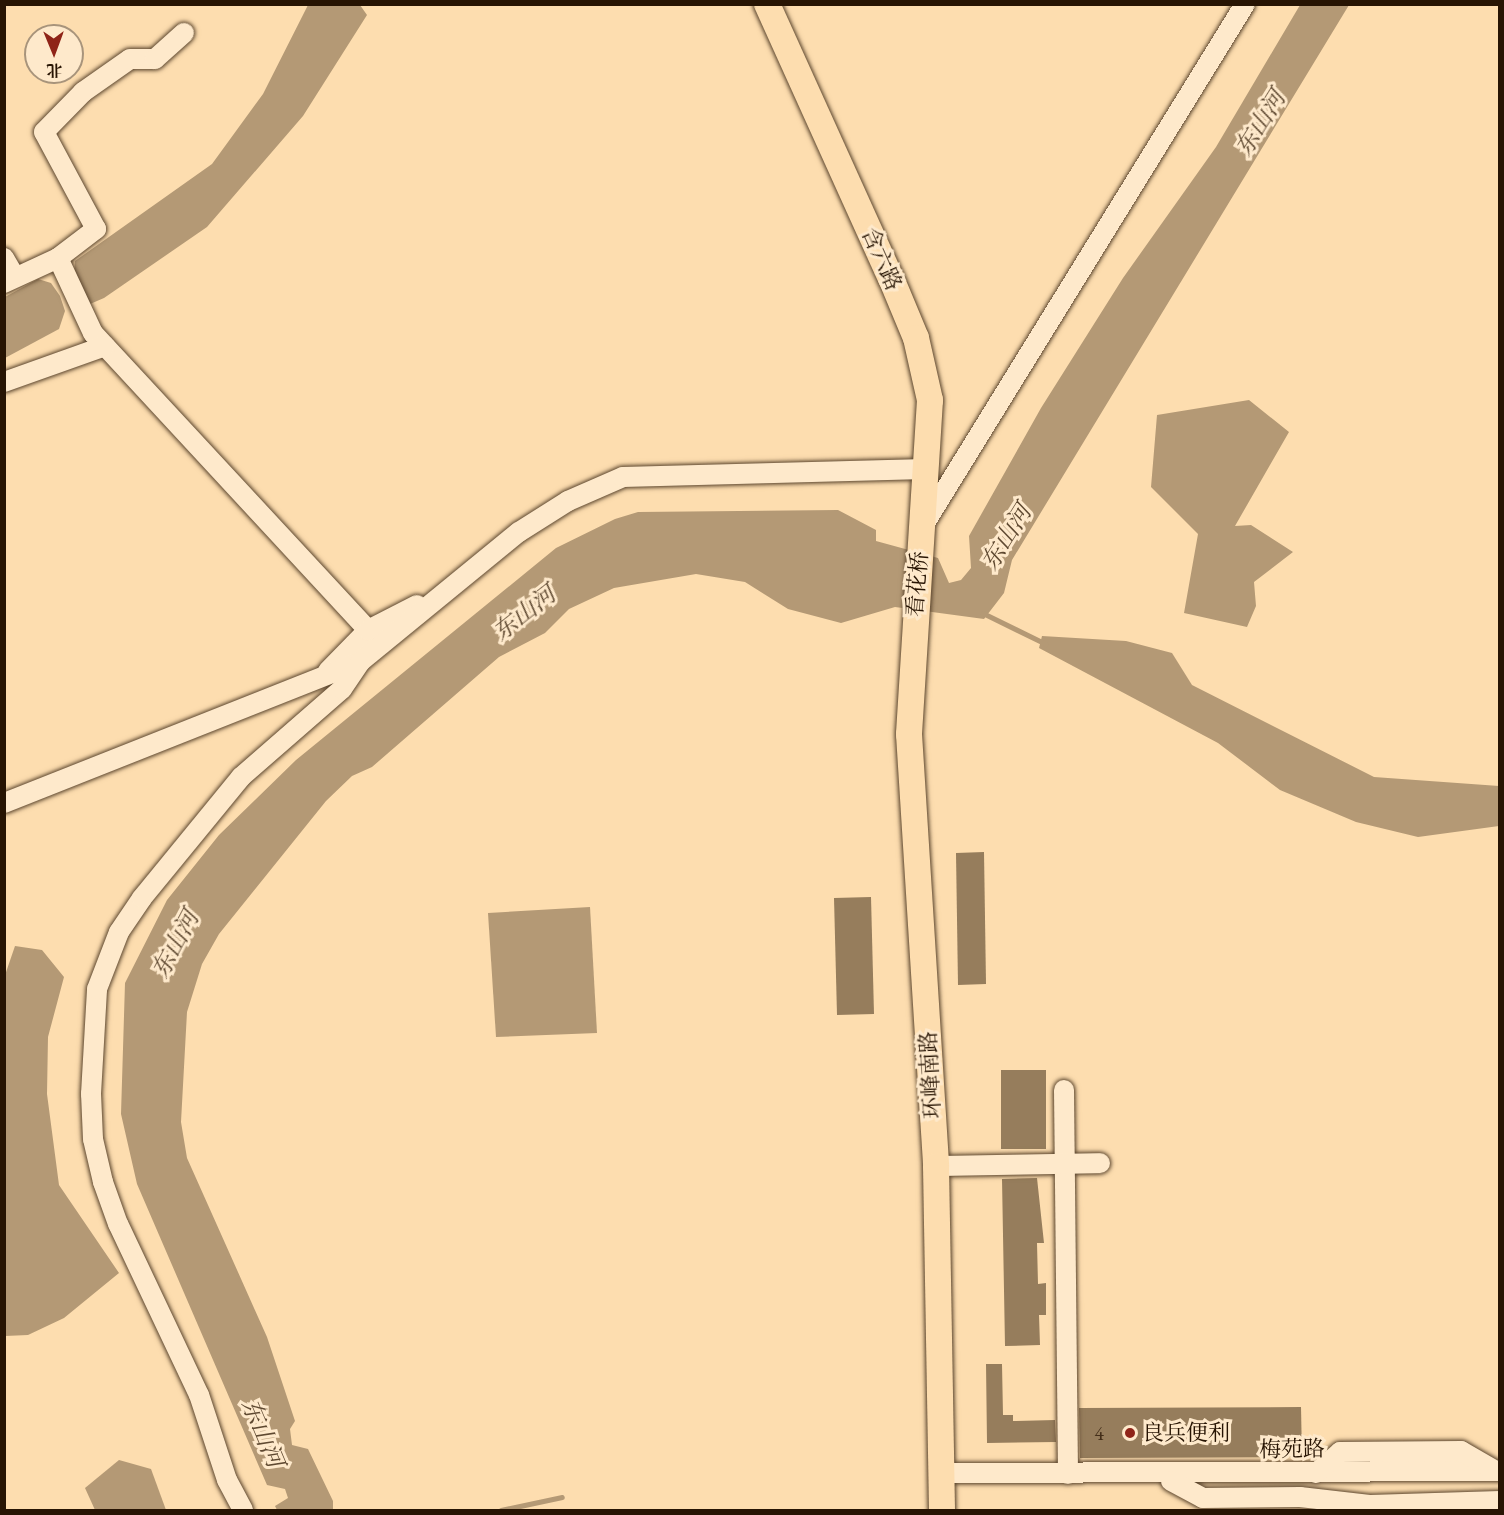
<!DOCTYPE html>
<html>
<head>
<meta charset="utf-8">
<style>
	body { margin:0 }
	#map { position:relative; width:1504px; height:1515px; overflow:hidden; background:#fdddaf; font-family:"EB Garamond","Noto Serif SC",serif }
	div>[style] { position:absolute }
	.water>* { inset:0; background:#b49975 }
	.stream>* { height:4.5px; margin:-2.25px; padding:0 2.25px; transform-origin:2.25px; border-radius:2.25px; background:#b49975 }
	.building>* { inset:0; background:#967d5c }
	.roads { filter:drop-shadow(0 0 2px #5c462e) drop-shadow(0 0 2px #5c462e) }
	.minor>* { height:20px; margin:-10px; padding:0 10px; transform-origin:10px; border-radius:10px; background:#fee9cb }
	.major>* { height:26px; margin:-13px; padding:0 13px; transform-origin:13px; border-radius:13px; background:#fdddaf }
	.dots>* { width:16px; height:16px; translate:-50% -50%; box-sizing:border-box; border:3px solid #fee9cb; border-radius:50% }
	span { translate:-50% -50%; white-space:nowrap; text-align:center; line-height:1.15; -webkit-text-stroke:6px #fee9cb; paint-order:stroke }
	.number-label { font-size:20px; color:#432e19 }
	.number-label span { -webkit-text-stroke-width:0 }
	.street-label { font-size:22px; color:#271403 }
	.poi-label { font-size:22px; color:#271403 }
	.left { translate:0 -50%; text-align:left }
	.water-label { font-size:24px; color:#5f4931; font-style:italic }
	.frame { position:absolute; inset:0; border:6px solid #271403; pointer-events:none }
	.north { position:absolute; left:24px; top:24px; width:60px; height:60px; box-sizing:border-box; background:#fee9cb; border:2px solid #a8947b; border-radius:50%; rotate:179deg; font-size:16px; font-weight:700; line-height:24px; text-align:center; color:#271403 }
	.north::after { content:''; display:block; margin:auto; width:21px; height:27px; background:#8f2418; clip-path:polygon(50% 0,100% 100%,50% 72%,0 100%) }
</style>
</head>
<body>
<div id="map">
	<div class="water">
		<i style="clip-path:polygon(308px 5px,360px 5px,367px 15px,303px 116px,207px 227px,104px 298px,83px 307px,73px 289px,75px 261px,212px 164px,263px 94px)"></i>
		<i style="clip-path:polygon(1300px 5px,1349px 5px,1012px 560px,1004px 593px,984px 619px,895px 607px,841px 623px,788px 609px,745px 582px,696px 574px,614px 588px,569px 609px,545px 633px,499px 657px,372px 767px,352px 776px,326px 801px,219px 934px,202px 964px,187px 1012px,181px 1122px,187px 1158px,267px 1337px,295px 1421px,290px 1429px,292px 1445px,308px 1449px,333px 1501px,333px 1510px,277px 1510px,275px 1506px,288px 1498px,285px 1489px,267px 1485px,137px 1184px,121px 1114px,125px 983px,167px 900px,219px 835px,296px 760px,556px 548px,615px 519px,638px 512px,838px 510px,876px 530px,876px 541px,938px 558px,949px 583px,961px 580px,971px 568px,969px 536px,1041px 408px,1123px 278px,1216px 147px)"></i>
		<i style="clip-path:polygon(38px 279px,51px 283px,60px 296px,65px 311px,59px 329px,5px 358px,5px 297px)"></i>
		<i style="clip-path:polygon(1249px 400px,1289px 432px,1235px 526px,1251px 525px,1293px 552px,1254px 582px,1256px 606px,1247px 627px,1184px 613px,1198px 534px,1151px 487px,1157px 415px)"></i>
		<i style="clip-path:polygon(1042px 636px,1126px 641px,1172px 653px,1192px 685px,1374px 777px,1499px 786px,1499px 826px,1418px 837px,1356px 822px,1280px 790px,1218px 743px,1039px 648px)"></i>
		<i style="clip-path:polygon(590px 907px,597px 1033px,496px 1037px,488px 913px)"></i>
		<i style="clip-path:polygon(15px 946px,42px 950px,64px 977px,48px 1037px,47px 1094px,59px 1185px,119px 1273px,64px 1318px,28px 1335px,5px 1336px,4px 978px)"></i>
		<i style="clip-path:polygon(119px 1460px,151px 1469px,166px 1510px,95px 1510px,85px 1488px)"></i>
	</div>
	<div class="stream">
		<i style="left:983px;top:613px;width:70px;rotate:26.2deg"></i>
		<i style="left:501px;top:1510px;width:62px;rotate:-12deg"></i>
	</div>
	<div class="building">
		<i style="clip-path:polygon(984px 852px,986px 984px,958px 985px,956px 853px)"></i>
		<i style="clip-path:polygon(871px 897px,874px 1014px,837px 1015px,834px 898px)"></i>
		<i style="clip-path:polygon(1001px 1070px,1046px 1070px,1046px 1149px,1001px 1149px)"></i>
		<i style="clip-path:polygon(1037px 1178px,1044px 1243px,1037px 1243px,1038px 1284px,1046px 1283px,1046px 1315px,1039px 1315px,1040px 1345px,1005px 1346px,1002px 1179px)"></i>
		<i style="clip-path:polygon(986px 1364px,1002px 1364px,1003px 1415px,1013px 1415px,1013px 1421px,1055px 1420px,1056px 1442px,987px 1443px)"></i>
		<i style="clip-path:polygon(1301px 1407px,1302px 1457px,1080px 1458px,1079px 1408px)"></i>
	</div>
	<div class="roads">
		<div class="minor">
			<i style="left:4px;top:258px;width:22px;rotate:60deg"></i>
			<i style="left:58px;top:258px;width:83px;rotate:65deg"></i>
			<i style="left:93px;top:333px;width:405px;rotate:47.2deg"></i>
			<i style="left:4px;top:283px;width:60px;rotate:-24.8deg"></i>
			<i style="left:58px;top:258px;width:48px;rotate:-37.3deg"></i>
			<i style="left:96px;top:229px;width:110px;rotate:-118.2deg"></i>
			<i style="left:44px;top:132px;width:56px;rotate:-45.7deg"></i>
			<i style="left:83px;top:92px;width:57px;rotate:-35.1deg"></i>
			<i style="left:130px;top:59px;width:25px"></i>
			<i style="left:155px;top:59px;width:39px;rotate:-42deg"></i>
			<i style="left:4px;top:382px;width:107px;rotate:-19.6deg"></i>
			<i style="left:923px;top:526px;width:613px;rotate:-58.33deg"></i>
			<i style="left:328px;top:671px;width:57px;rotate:-45.7deg"></i>
			<i style="left:368px;top:630px;width:55px;rotate:-27deg"></i>
			<i style="left:4px;top:803px;width:383px;rotate:-21.6deg"></i>
			<i style="left:360px;top:662px;width:205px;rotate:-39.3deg"></i>
			<i style="left:519px;top:532px;width:58px;rotate:-32.3deg"></i>
			<i style="left:568px;top:501px;width:60px;rotate:-23.6deg"></i>
			<i style="left:623px;top:477px;width:302px;rotate:-1.5deg"></i>
			<i style="left:1064px;top:1090px;width:384px;rotate:89.4deg"></i>
			<i style="left:936px;top:1166px;width:164px;rotate:-1deg"></i>
			<i style="left:941px;top:1473px;width:559px;rotate:-0.2deg"></i>
			<i style="left:1316px;top:1473px;width:32px;rotate:-41deg"></i>
			<i style="left:1340px;top:1452px;width:121px;rotate:-0.5deg"></i>
			<i style="left:1461px;top:1451px;width:38px;rotate:30deg"></i>
			<i style="left:1171px;top:1481px;width:36px;rotate:28deg"></i>
			<i style="left:1203px;top:1498px;width:97px;rotate:-0.6deg"></i>
			<i style="left:1300px;top:1497px;width:70px;rotate:6.5deg"></i>
			<i style="left:1370px;top:1505px;width:130px;rotate:-1.8deg"></i>
			<i style="left:243px;top:1510px;width:34px;rotate:-118deg"></i>
			<i style="left:227px;top:1480px;width:89px;rotate:-108.2deg"></i>
			<i style="left:199px;top:1395px;width:189px;rotate:-115.3deg"></i>
			<i style="left:118px;top:1224px;width:45px;rotate:-109.7deg"></i>
			<i style="left:103px;top:1182px;width:44px;rotate:-103.1deg"></i>
			<i style="left:93px;top:1139px;width:45px;rotate:-92.5deg"></i>
			<i style="left:91px;top:1094px;width:105px;rotate:-86.7deg"></i>
			<i style="left:97px;top:989px;width:61px;rotate:-68.9deg"></i>
			<i style="left:119px;top:932px;width:41px;rotate:-55.9deg"></i>
			<i style="left:142px;top:898px;width:156px;rotate:-50.7deg"></i>
			<i style="left:241px;top:777px;width:134px;rotate:-41.1deg"></i>
			<i style="left:342px;top:689px;width:32px;rotate:-56deg"></i>
		</div>
		<div class="major">
			<i style="left:767px;top:4px;width:301px;rotate:65.7deg"></i>
			<i style="left:891px;top:278px;width:65px;rotate:67.4deg"></i>
			<i style="left:916px;top:338px;width:64px;rotate:77.3deg"></i>
			<i style="left:930px;top:400px;width:335px;rotate:93.6deg"></i>
			<i style="left:909px;top:734px;width:433px;rotate:86.4deg"></i>
			<i style="left:936px;top:1166px;width:344px;rotate:89deg"></i>
		</div>
	</div>
	<div class="dots">
		<i style="left:1130px;top:1433px;background:#8f2418"></i>
	</div>
	<div class="number-label">
		<span style="left:1099px;top:1433px">4</span>
	</div>
	<div class="street-label">
		<span style="left:882px;top:259px;rotate:66deg">含六路</span>
		<span style="left:917px;top:584px;rotate:-85deg">看花桥</span>
		<span style="left:930px;top:1075px;rotate:-93deg">环峰南路</span>
		<span style="left:1292px;top:1449px;rotate:-1deg">梅苑路</span>
	</div>
	<div class="poi-label">
		<span class="left" style="left:1142px;top:1433px">良兵便利</span>
	</div>
	<div class="water-label">
		<span style="left:1260px;top:123px;rotate:-58deg">东山河</span>
		<span style="left:1006px;top:537px;rotate:-58deg">东山河</span>
		<span style="left:524px;top:613px;rotate:-38deg">东山河</span>
		<span style="left:175px;top:944px;rotate:-62deg">东山河</span>
		<span style="left:263px;top:1433px;rotate:67deg">东山河</span>
	</div>
	<div class="frame"></div>
	<div class="north">北</div>
</div>
</body>
</html>
